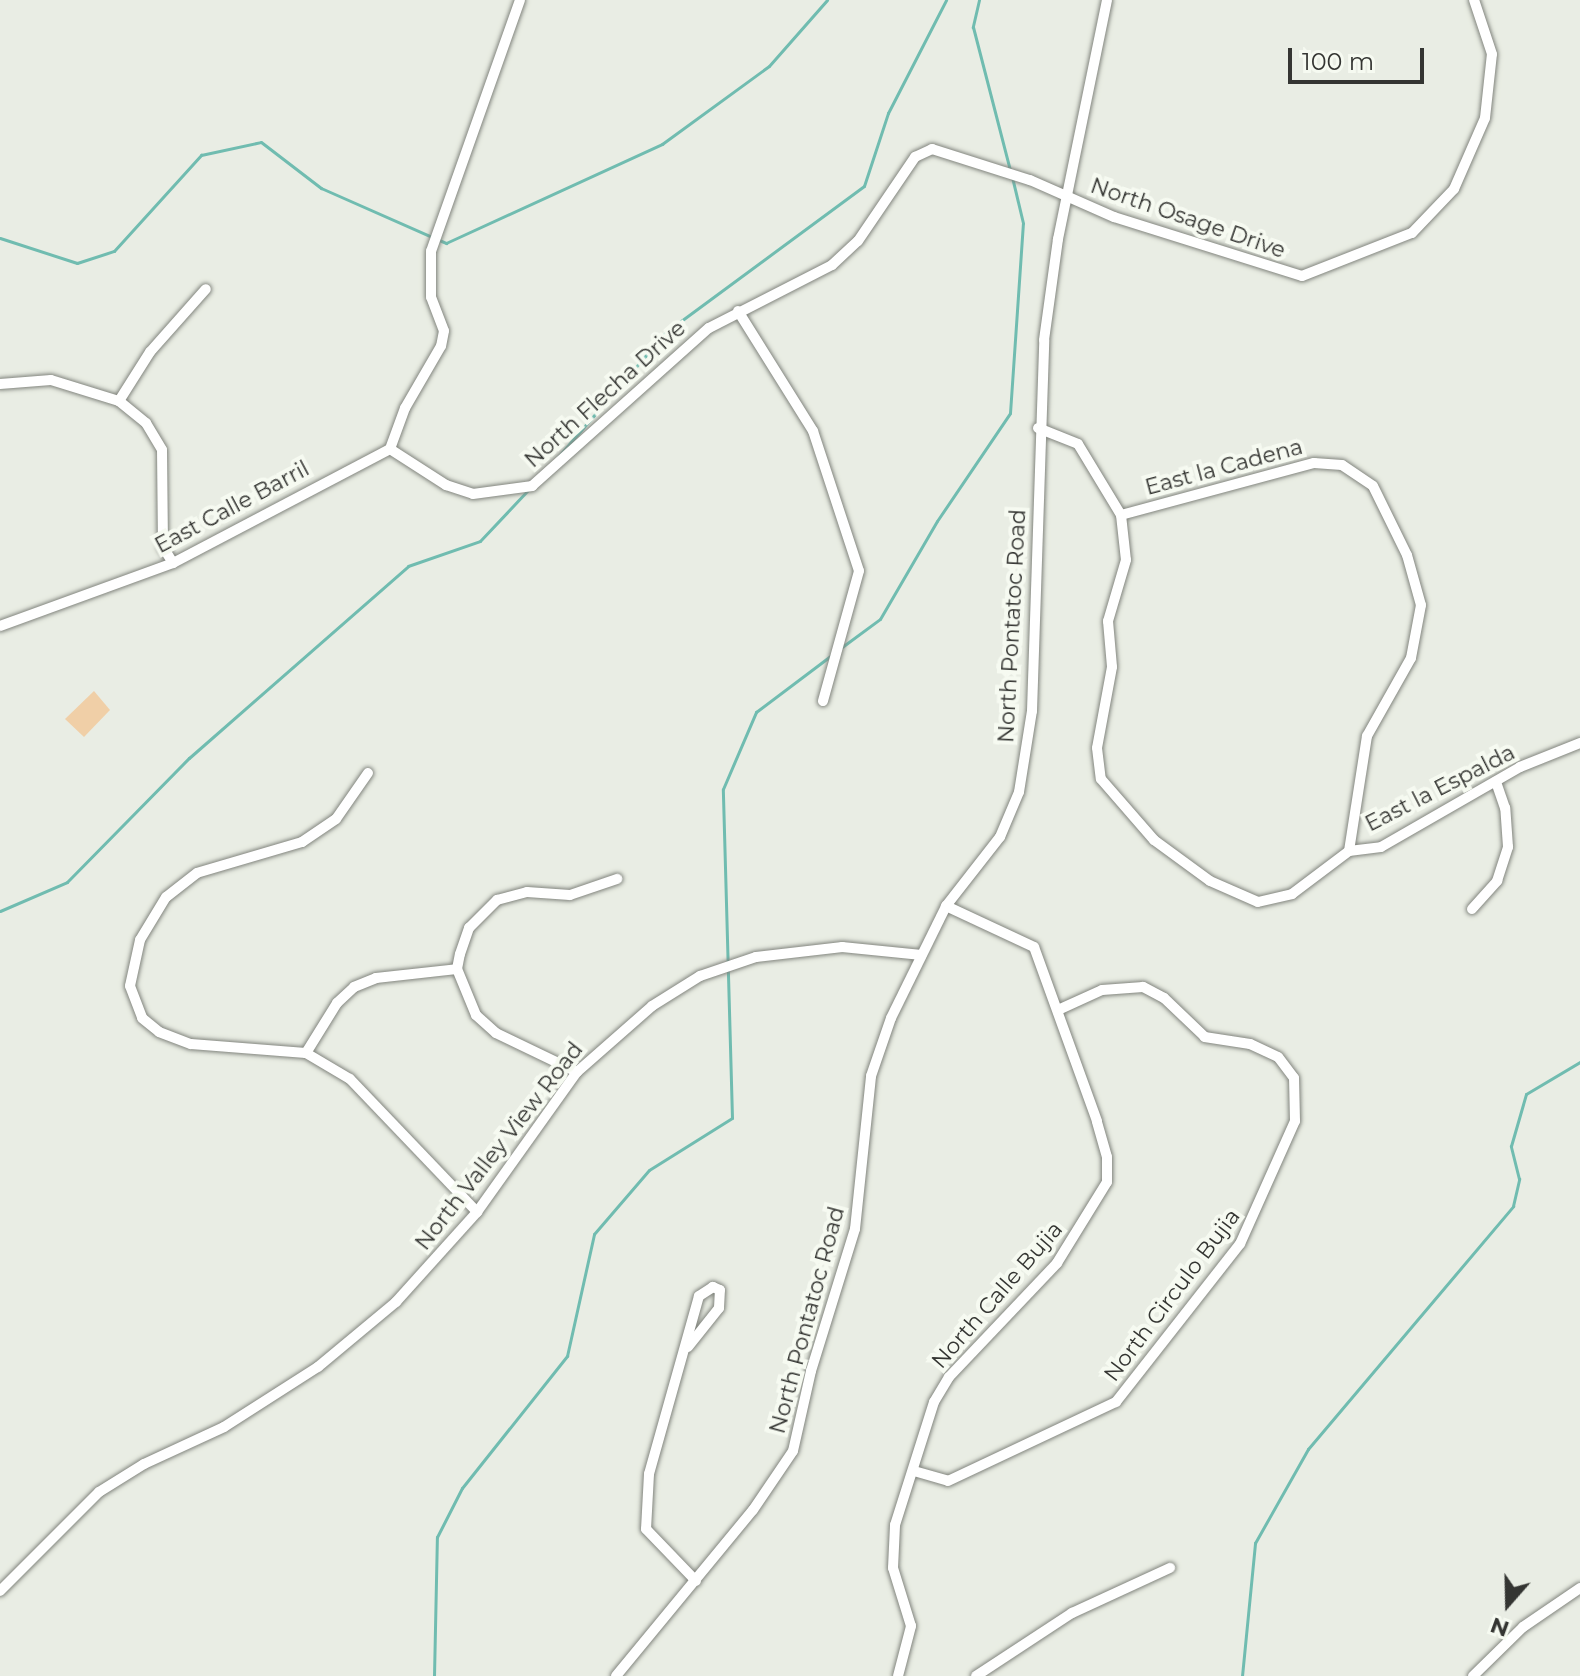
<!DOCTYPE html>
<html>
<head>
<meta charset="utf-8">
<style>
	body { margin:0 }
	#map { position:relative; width:1580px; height:1676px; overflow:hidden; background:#e9ede4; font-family:Montserrat,sans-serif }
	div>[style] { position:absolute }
	.green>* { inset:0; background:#f0cfa7 }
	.stream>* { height:3px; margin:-1.5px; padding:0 1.5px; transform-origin:1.5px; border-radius:1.5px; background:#70bcb0 }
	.roads { filter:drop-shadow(0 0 2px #82857e) drop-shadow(0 0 2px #82857e) }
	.minor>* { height:10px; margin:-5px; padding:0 5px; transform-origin:5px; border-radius:5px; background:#fff }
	span { translate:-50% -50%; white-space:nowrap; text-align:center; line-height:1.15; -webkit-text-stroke:8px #f6faf1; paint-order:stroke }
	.street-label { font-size:22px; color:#343532 }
	.north { position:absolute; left:1468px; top:1564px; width:80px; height:80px; -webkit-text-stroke:6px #f6faf1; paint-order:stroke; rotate:200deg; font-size:22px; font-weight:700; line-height:32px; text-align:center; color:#343532 }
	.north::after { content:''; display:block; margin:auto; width:28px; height:36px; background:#343532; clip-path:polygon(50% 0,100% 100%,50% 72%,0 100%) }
	.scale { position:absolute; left:1288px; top:48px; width:136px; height:36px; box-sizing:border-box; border:4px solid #343532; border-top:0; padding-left:10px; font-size:24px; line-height:28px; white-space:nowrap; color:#343532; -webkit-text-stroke:6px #f6faf1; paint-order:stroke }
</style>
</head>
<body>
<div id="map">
	<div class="green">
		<i style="clip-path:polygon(94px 691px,110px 710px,84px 737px,65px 719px)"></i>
	</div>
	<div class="stream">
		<i style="left:979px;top:0;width:28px;rotate:103deg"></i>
		<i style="left:973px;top:27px;width:148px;rotate:75.5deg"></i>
		<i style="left:0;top:238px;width:81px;rotate:18deg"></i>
		<i style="left:77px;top:263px;width:39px;rotate:-18deg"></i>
		<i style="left:114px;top:251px;width:130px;rotate:-47.8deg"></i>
		<i style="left:201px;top:155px;width:61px;rotate:-12.2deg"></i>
		<i style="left:261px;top:142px;width:76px;rotate:37.5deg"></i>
		<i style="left:321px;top:188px;width:121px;rotate:23.8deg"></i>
		<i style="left:439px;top:240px;width:8px;rotate:23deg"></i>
		<i style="left:446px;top:243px;width:238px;rotate:-24.6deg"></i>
		<i style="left:662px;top:144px;width:132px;rotate:-36.1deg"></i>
		<i style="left:769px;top:66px;width:88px;rotate:-48.7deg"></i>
		<i style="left:557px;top:458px;width:167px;rotate:-49.1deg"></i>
		<i style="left:666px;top:332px;width:246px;rotate:-36.4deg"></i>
		<i style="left:864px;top:186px;width:77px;rotate:-71.8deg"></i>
		<i style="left:888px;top:113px;width:127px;rotate:-62.8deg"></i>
		<i style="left:842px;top:647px;width:47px;rotate:-36.4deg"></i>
		<i style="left:880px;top:619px;width:113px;rotate:-59.8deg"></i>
		<i style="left:937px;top:521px;width:130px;rotate:-55.9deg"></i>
		<i style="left:1010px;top:413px;width:190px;rotate:-86.1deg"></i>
		<i style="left:1023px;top:223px;width:47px;rotate:-103.4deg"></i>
		<i style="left:0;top:911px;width:73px;rotate:-23.4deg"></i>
		<i style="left:67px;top:882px;width:174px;rotate:-45.5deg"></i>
		<i style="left:189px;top:758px;width:291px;rotate:-41.2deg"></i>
		<i style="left:408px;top:566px;width:76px;rotate:-19.1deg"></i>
		<i style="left:480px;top:541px;width:70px;rotate:-46.7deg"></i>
		<i style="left:434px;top:1676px;width:139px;rotate:-88.8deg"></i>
		<i style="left:437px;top:1537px;width:55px;rotate:-63deg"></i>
		<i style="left:462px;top:1488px;width:169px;rotate:-51.5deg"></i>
		<i style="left:567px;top:1356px;width:125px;rotate:-77.5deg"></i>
		<i style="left:594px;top:1234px;width:84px;rotate:-49.3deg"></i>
		<i style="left:649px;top:1170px;width:98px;rotate:-32.1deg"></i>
		<i style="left:732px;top:1118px;width:329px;rotate:-91.6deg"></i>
		<i style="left:723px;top:789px;width:84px;rotate:-66.8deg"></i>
		<i style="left:756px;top:712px;width:96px;rotate:-37deg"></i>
		<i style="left:1242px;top:1676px;width:134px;rotate:-84.4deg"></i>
		<i style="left:1255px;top:1543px;width:108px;rotate:-60.6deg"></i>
		<i style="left:1308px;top:1449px;width:318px;rotate:-49.8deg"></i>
		<i style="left:1513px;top:1206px;width:28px;rotate:-77deg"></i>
		<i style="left:1519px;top:1179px;width:34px;rotate:-104deg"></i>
		<i style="left:1511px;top:1146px;width:54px;rotate:-73.9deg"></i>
		<i style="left:1526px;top:1094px;width:63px;rotate:-30.7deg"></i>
	</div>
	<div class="roads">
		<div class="minor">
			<i style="left:520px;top:0;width:266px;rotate:109.5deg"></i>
			<i style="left:431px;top:251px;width:46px;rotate:90deg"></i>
			<i style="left:431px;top:297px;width:36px;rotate:69deg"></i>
			<i style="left:444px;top:331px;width:15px;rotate:101deg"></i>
			<i style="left:441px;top:346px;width:72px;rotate:120.1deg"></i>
			<i style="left:405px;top:408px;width:44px;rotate:110.1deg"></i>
			<i style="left:390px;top:449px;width:67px;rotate:32.7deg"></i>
			<i style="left:446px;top:485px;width:28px;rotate:18deg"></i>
			<i style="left:473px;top:494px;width:60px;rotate:-7.7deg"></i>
			<i style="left:532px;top:486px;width:237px;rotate:-41.8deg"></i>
			<i style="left:709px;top:328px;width:138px;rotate:-27.1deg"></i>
			<i style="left:832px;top:265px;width:35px;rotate:-43deg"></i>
			<i style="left:858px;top:241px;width:102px;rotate:-55.8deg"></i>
			<i style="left:915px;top:157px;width:19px;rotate:-25deg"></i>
			<i style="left:932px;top:149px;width:103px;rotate:17.6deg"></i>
			<i style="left:1030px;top:180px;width:92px;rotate:23.8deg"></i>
			<i style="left:1114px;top:217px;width:197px;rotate:17.4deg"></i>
			<i style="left:1302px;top:276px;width:118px;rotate:-21.4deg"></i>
			<i style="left:1412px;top:233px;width:61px;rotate:-46.3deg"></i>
			<i style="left:1454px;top:189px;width:77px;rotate:-66.4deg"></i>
			<i style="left:1485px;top:118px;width:64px;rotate:-83.8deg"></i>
			<i style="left:1492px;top:54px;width:57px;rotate:-108.4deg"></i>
			<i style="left:738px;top:311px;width:142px;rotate:58deg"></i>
			<i style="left:813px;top:431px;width:147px;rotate:71.8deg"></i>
			<i style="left:859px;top:571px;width:135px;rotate:105.5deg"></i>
			<i style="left:0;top:384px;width:51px;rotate:-4.5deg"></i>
			<i style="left:51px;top:380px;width:71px;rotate:17.2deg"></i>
			<i style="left:119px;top:401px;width:35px;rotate:39deg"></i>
			<i style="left:146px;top:423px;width:31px;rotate:59deg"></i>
			<i style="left:162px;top:450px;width:97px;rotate:89.4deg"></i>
			<i style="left:163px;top:547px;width:19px;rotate:58deg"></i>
			<i style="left:119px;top:401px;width:58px;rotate:-57.7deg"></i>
			<i style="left:150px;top:352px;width:84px;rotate:-48.4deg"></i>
			<i style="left:1038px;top:428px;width:43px;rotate:21.8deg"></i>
			<i style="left:1078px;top:444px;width:83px;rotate:58.8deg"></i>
			<i style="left:1121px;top:515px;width:45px;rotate:83.7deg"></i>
			<i style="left:1126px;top:560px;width:64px;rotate:106.4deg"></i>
			<i style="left:1108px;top:621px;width:46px;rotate:85deg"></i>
			<i style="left:1112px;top:667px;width:82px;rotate:100.5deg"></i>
			<i style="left:1097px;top:748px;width:31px;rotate:83deg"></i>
			<i style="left:1101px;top:779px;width:81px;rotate:49deg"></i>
			<i style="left:1154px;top:840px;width:69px;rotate:36.2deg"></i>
			<i style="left:1210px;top:881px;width:52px;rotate:23.6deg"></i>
			<i style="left:1258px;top:902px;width:35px;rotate:-13deg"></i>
			<i style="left:1292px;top:894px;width:71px;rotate:-37deg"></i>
			<i style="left:1349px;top:851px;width:32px;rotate:-7deg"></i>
			<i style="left:1381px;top:847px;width:160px;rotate:-29.9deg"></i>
			<i style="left:1520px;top:767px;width:65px;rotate:-21.8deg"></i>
			<i style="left:1121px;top:515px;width:200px;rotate:-15.1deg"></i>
			<i style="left:1314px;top:463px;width:28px;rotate:4deg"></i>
			<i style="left:1342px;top:465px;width:37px;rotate:34deg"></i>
			<i style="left:1373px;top:486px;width:77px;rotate:63.8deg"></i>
			<i style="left:1407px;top:555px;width:52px;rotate:74.4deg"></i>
			<i style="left:1421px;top:605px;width:54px;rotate:100.7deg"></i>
			<i style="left:1411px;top:658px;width:90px;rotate:119.4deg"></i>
			<i style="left:1367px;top:736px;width:116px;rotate:98.9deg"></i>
			<i style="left:0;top:626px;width:184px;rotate:-20deg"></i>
			<i style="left:173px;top:563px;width:245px;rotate:-27.7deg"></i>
			<i style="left:368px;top:773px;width:56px;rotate:124.8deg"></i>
			<i style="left:336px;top:819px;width:41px;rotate:145.9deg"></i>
			<i style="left:302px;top:842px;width:109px;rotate:163.6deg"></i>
			<i style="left:197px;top:873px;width:39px;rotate:142deg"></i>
			<i style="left:166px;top:897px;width:50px;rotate:121.2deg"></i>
			<i style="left:140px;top:940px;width:47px;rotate:102.3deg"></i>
			<i style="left:130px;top:986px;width:34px;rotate:69deg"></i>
			<i style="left:142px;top:1018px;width:22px;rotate:39deg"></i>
			<i style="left:159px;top:1032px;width:34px;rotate:21deg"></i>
			<i style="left:191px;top:1044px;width:115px;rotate:4.5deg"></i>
			<i style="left:306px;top:1053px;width:51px;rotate:30.6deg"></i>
			<i style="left:350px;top:1079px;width:184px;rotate:46.3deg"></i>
			<i style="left:1472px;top:909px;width:38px;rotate:-48deg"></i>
			<i style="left:1497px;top:881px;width:36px;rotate:-72deg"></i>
			<i style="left:1508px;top:847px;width:39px;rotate:-94deg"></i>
			<i style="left:1505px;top:808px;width:28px;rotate:-109deg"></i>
			<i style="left:306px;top:1053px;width:59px;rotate:-58.2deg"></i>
			<i style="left:337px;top:1003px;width:23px;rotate:-43deg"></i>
			<i style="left:354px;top:987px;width:24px;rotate:-22deg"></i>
			<i style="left:376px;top:978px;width:81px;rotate:-6.3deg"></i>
			<i style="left:577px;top:1072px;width:90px;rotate:-154.3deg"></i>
			<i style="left:496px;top:1033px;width:27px;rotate:-138deg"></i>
			<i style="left:476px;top:1015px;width:50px;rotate:-112.4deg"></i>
			<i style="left:457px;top:969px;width:15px;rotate:-79deg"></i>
			<i style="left:460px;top:954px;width:28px;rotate:-71deg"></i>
			<i style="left:469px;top:928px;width:40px;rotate:-45deg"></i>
			<i style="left:497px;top:900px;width:31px;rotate:-15deg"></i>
			<i style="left:527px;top:892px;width:43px;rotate:4deg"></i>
			<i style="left:570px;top:895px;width:50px;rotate:-18.8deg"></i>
			<i style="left:688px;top:1347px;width:50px;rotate:-51.5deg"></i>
			<i style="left:719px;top:1308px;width:18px;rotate:-87deg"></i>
			<i style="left:720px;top:1290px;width:8px;rotate:-157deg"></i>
			<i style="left:713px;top:1287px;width:17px;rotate:147deg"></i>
			<i style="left:699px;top:1296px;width:185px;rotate:105.7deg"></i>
			<i style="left:649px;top:1474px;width:55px;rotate:93.1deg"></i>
			<i style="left:646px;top:1529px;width:72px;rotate:46.1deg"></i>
			<i style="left:914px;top:1471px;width:35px;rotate:16deg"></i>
			<i style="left:948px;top:1481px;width:186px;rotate:-25.2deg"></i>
			<i style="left:1116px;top:1402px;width:201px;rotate:-51.9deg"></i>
			<i style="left:1240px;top:1244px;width:135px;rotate:-65.9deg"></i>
			<i style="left:1295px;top:1121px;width:43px;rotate:-91.3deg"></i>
			<i style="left:1294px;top:1078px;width:26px;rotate:-127deg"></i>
			<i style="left:1278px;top:1057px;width:31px;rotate:-155deg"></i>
			<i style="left:1250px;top:1044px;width:46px;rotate:-171.2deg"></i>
			<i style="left:1205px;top:1037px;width:57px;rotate:-136.4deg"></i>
			<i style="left:1164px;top:998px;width:24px;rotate:-152deg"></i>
			<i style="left:1143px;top:987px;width:41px;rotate:175.8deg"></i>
			<i style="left:1102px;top:990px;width:48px;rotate:155.6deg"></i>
			<i style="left:0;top:1591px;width:140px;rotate:-45deg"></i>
			<i style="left:99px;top:1492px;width:53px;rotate:-31.9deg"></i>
			<i style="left:144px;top:1464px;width:88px;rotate:-24.8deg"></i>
			<i style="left:224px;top:1427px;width:112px;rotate:-32.6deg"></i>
			<i style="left:318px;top:1367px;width:102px;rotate:-39.8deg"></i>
			<i style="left:396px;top:1302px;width:121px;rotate:-48deg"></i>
			<i style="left:477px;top:1212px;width:172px;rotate:-54.5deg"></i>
			<i style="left:577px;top:1072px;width:100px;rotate:-41.3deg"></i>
			<i style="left:652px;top:1006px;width:57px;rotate:-32deg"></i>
			<i style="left:700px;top:976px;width:59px;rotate:-18.7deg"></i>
			<i style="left:756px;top:957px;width:87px;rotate:-6.6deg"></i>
			<i style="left:842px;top:947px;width:80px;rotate:5.7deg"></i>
			<i style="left:616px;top:1676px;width:215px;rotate:-50.5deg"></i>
			<i style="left:753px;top:1510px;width:71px;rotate:-55.9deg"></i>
			<i style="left:793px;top:1451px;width:82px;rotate:-77.3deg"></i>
			<i style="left:811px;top:1371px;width:149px;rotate:-72.8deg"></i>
			<i style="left:855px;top:1229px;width:154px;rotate:-84deg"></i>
			<i style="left:871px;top:1076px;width:61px;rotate:-71deg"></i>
			<i style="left:891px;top:1018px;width:125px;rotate:-63.8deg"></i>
			<i style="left:946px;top:906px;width:88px;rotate:-52deg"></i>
			<i style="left:1000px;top:837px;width:49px;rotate:-67.1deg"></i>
			<i style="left:1019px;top:792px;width:82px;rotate:-80.9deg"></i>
			<i style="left:1032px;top:711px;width:371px;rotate:-88.1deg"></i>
			<i style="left:1044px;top:340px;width:102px;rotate:-82.1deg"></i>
			<i style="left:1058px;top:239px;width:244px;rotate:-78.4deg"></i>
			<i style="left:898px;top:1676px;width:52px;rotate:-75.4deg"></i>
			<i style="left:911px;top:1626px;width:61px;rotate:-107.2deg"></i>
			<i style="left:893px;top:1568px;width:43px;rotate:-87.3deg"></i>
			<i style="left:895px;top:1525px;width:129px;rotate:-72.4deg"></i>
			<i style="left:934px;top:1402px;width:29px;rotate:-59deg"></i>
			<i style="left:949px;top:1377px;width:157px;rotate:-46.5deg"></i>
			<i style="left:1057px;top:1263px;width:95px;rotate:-58.3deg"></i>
			<i style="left:1107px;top:1182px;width:25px;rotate:-90deg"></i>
			<i style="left:1107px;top:1157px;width:37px;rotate:-106deg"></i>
			<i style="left:1097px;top:1121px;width:185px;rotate:-109.9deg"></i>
			<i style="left:1034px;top:947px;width:97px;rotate:-155deg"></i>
			<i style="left:976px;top:1676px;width:115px;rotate:-33.3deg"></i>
			<i style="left:1072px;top:1613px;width:108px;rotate:-24.7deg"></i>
			<i style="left:1473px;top:1676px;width:70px;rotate:-44.4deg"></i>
			<i style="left:1523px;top:1627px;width:69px;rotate:-34.4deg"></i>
		</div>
	</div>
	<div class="street-label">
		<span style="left:1188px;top:218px;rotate:19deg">North Osage Drive</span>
		<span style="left:605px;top:394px;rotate:-42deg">North Flecha Drive</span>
		<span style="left:1224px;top:467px;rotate:-15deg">East la Cadena</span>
		<span style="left:232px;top:507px;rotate:-28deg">East Calle Barril</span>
		<span style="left:1012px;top:626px;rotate:-87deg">North Pontatoc Road</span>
		<span style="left:1440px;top:788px;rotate:-27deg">East la Espalda</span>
		<span style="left:499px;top:1146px;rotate:-52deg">North Valley View Road</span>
		<span style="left:997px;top:1295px;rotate:-49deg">North Calle Bujia</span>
		<span style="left:1172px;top:1295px;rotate:-53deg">North Circulo Bujia</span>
		<span style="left:807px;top:1320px;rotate:-75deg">North Pontatoc Road</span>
	</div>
	<div class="north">N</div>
	<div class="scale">100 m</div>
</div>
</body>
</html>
